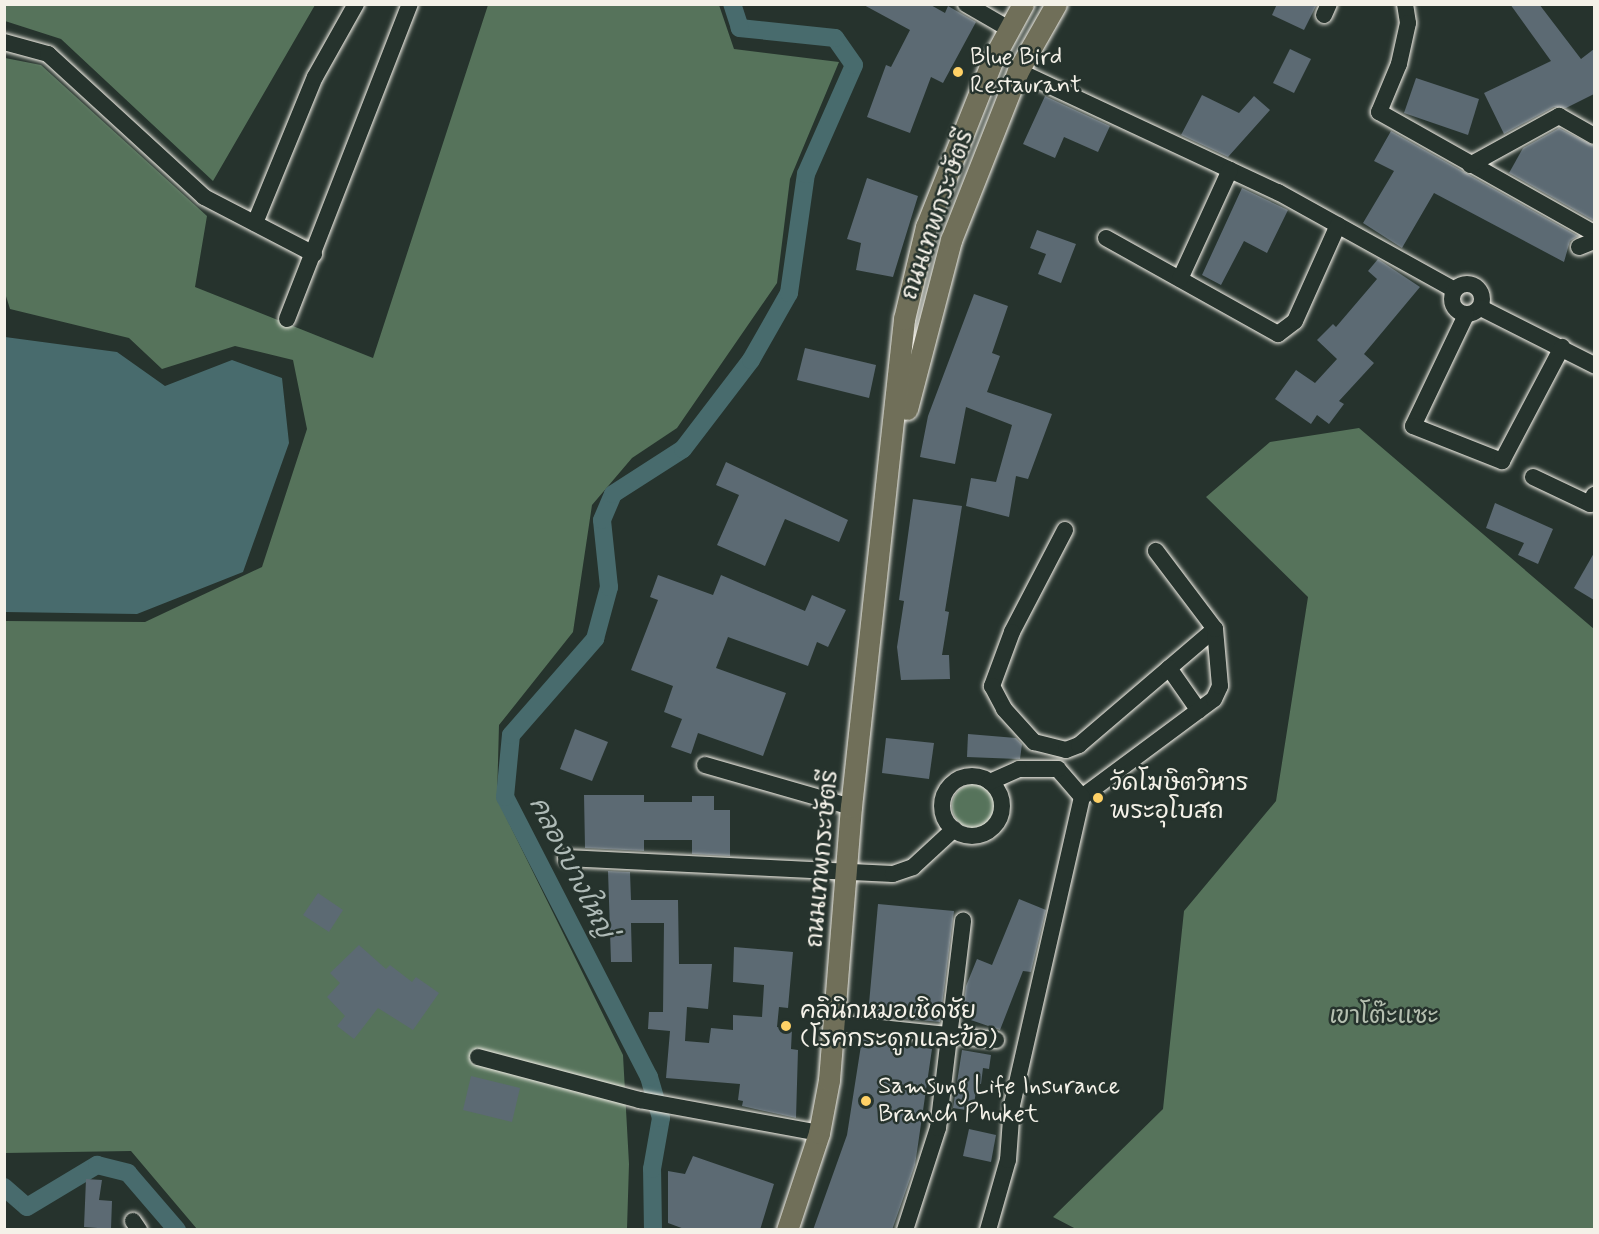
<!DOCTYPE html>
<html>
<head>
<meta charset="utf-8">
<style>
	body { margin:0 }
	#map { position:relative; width:1599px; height:1234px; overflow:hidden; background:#26332d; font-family:Mynerve,"Playpen Sans Thai",sans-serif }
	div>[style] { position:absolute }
	.green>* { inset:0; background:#56735b }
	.round { border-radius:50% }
	.water>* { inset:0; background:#486b6d }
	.canal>* { height:18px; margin:-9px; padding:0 9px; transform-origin:9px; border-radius:9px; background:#486b6d }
	.building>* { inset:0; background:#5c6a73 }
	.roads { filter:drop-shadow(0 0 2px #f4f1e8) drop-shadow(0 0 2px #f4f1e8) }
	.minor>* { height:16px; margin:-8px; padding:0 8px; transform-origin:8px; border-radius:8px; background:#26332d }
	.minor>.ring { margin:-8px; padding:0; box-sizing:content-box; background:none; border:16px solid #26332d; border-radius:50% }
	.major>* { height:21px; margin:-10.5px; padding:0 10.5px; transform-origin:10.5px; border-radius:10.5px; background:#706f59 }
	.dots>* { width:16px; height:16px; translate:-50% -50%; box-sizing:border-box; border:3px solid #26332d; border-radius:50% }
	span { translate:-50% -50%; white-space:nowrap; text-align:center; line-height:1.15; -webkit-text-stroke:5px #26332d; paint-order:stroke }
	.poi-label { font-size:24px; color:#f4f1e8 }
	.left { translate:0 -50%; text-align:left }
	.street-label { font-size:24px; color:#f4f1e8 }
	.park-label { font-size:24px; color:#b5bfb0 }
	.water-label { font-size:26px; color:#afbbb7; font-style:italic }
	.frame { position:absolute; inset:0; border:6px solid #f4f1e8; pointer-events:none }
</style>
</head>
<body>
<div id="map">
	<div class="green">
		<i style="clip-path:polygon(5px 4px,315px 4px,315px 5px,213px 181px,61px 39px,5px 21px)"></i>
		<i style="clip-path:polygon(488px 5px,719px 5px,734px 49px,839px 62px,790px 179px,777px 283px,677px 428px,632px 458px,592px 505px,573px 632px,499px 725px,497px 799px,623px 1055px,629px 1164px,627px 1229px,197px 1229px,131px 1151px,5px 1153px,5px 621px,145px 622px,262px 567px,307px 429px,293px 360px,235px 346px,162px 369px,129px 338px,10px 309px,5px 293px,5px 58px,41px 65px,207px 216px,195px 287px,373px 358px)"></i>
		<i style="clip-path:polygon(1359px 428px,1594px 629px,1594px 1229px,1076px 1229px,1053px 1217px,1163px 1109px,1184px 911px,1276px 801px,1308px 597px,1206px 497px,1270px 442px)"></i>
		<i class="round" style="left:952px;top:784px;width:44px;height:44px"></i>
	</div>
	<div class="water">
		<i style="clip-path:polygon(5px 337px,117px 352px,165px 386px,232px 360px,282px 378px,289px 443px,243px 572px,137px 614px,5px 612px)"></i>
	</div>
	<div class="canal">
		<i style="left:4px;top:1187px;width:30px;rotate:41deg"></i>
		<i style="left:27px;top:1207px;width:82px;rotate:-31deg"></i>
		<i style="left:97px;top:1165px;width:32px;rotate:14deg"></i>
		<i style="left:128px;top:1173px;width:75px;rotate:49.3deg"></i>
		<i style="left:653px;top:1230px;width:61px;rotate:-90.9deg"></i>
		<i style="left:652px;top:1169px;width:52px;rotate:-80deg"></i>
		<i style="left:661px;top:1118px;width:43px;rotate:-106.3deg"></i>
		<i style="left:649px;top:1077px;width:315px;rotate:-117.2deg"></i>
		<i style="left:505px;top:797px;width:62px;rotate:-84.5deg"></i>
		<i style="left:511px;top:735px;width:128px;rotate:-48.8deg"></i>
		<i style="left:595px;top:639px;width:54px;rotate:-74.9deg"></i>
		<i style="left:609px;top:587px;width:67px;rotate:-96deg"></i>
		<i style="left:602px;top:520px;width:28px;rotate:-67deg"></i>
		<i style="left:613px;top:494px;width:83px;rotate:-32.7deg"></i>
		<i style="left:683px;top:449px;width:112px;rotate:-52.6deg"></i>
		<i style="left:751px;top:360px;width:77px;rotate:-60.4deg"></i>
		<i style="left:789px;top:293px;width:120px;rotate:-81.9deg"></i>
		<i style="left:806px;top:174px;width:119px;rotate:-66.2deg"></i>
		<i style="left:854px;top:65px;width:33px;rotate:-125deg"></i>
		<i style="left:835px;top:38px;width:96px;rotate:-174deg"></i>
		<i style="left:740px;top:28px;width:25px;rotate:-108deg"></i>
	</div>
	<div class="building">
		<i style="clip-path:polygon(862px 4px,929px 4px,945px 13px,948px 6px,976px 22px,943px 83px,931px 77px,910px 133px,867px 117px,886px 65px,891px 67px,910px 30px)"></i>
		<i style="clip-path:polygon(1277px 4px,1317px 4px,1304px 30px,1272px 15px)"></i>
		<i style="clip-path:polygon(1510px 4px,1539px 4px,1581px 59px,1594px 49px,1594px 94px,1566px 108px,1554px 107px,1504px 134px,1484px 93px,1551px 61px)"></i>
		<i style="clip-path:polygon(1290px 49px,1311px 59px,1294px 93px,1273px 83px)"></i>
		<i style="clip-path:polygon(1416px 78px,1479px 99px,1468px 135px,1404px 113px)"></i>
		<i style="clip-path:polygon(1202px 95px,1239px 113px,1254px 96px,1270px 110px,1228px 157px,1181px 135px)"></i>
		<i style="clip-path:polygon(1045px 96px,1110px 126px,1098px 152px,1064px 137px,1055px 158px,1023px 144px)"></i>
		<i style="clip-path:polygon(1559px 128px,1594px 146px,1594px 221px,1509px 173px,1523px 148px)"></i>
		<i style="clip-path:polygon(1391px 131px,1578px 236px,1570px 241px,1564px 262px,1434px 193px,1402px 248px,1363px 223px,1394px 171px,1374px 161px)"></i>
		<i style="clip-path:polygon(867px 178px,918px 196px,893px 277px,856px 270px,861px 243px,847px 239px)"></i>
		<i style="clip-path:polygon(1242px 188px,1288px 210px,1267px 253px,1244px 241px,1221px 285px,1202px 275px)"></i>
		<i style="clip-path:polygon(1037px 230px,1076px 244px,1061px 283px,1038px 274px,1046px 254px,1030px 248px)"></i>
		<i style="clip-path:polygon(1378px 259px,1420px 287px,1364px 354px,1374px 363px,1339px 401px,1344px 404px,1329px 424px,1317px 415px,1311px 424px,1275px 399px,1296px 370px,1315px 383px,1337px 359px,1317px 340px,1333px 324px,1336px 327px,1377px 279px,1368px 271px)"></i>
		<i style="clip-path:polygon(974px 294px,1008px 306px,992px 353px,1000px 356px,987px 392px,1052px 414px,1028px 479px,1016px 476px,1009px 517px,966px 506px,971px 478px,996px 482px,1012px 425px,966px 407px,955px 464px,920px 457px,928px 416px)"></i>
		<i style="clip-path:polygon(805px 348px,876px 365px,869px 398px,797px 380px)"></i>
		<i style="clip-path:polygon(726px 462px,848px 520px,839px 542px,785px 519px,765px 566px,717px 545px,739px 495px,716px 485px)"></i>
		<i style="clip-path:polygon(913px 499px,962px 506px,945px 611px,949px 612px,942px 655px,949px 655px,950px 679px,901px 680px,897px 647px,904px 601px,899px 600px)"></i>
		<i style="clip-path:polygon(1495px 503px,1553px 529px,1538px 564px,1518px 555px,1524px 543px,1486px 528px)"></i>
		<i style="clip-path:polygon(1594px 553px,1594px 600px,1574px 588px)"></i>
		<i style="clip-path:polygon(658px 575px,713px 595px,721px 575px,805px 611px,812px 595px,846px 610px,828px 647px,817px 642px,808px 666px,728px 637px,716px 668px,786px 693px,763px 756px,698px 733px,691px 754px,671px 747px,682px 719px,664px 712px,673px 686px,631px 670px,658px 600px,650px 597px)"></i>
		<i style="clip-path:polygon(575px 729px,608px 742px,592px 781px,560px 769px)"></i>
		<i style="clip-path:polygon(968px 734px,1016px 738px,1022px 744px,1020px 759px,967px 757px)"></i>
		<i style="clip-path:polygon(886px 738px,934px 743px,929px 779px,882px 773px)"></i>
		<i style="clip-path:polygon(584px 795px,644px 795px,644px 802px,692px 802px,692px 796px,714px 796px,714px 810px,730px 810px,730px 856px,692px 854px,692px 840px,644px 840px,644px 851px,585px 848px)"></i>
		<i style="clip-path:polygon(608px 871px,630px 872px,631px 900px,678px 900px,679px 964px,712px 964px,708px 1009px,687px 1007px,685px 1041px,709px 1043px,711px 1028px,733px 1030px,733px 1015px,762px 1017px,764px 985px,733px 982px,734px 947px,793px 952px,788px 1008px,779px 1007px,777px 1027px,792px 1029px,791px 1049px,798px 1050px,796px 1118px,742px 1106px,743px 1101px,738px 1100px,740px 1084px,666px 1078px,670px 1031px,648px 1029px,649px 1012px,663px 1012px,664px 923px,631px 923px,632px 962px,611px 962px)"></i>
		<i style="clip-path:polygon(318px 893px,343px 910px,329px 932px,303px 915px)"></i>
		<i style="clip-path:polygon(1019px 899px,1046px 910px,1031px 972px,1023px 971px,1000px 1030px,962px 1017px,966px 986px,977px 959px,992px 965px)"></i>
		<i style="clip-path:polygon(878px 904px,954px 911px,940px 1022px,868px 1015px)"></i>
		<i style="clip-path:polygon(359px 945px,386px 969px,390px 965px,412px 982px,416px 977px,439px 993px,413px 1030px,378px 1008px,354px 1039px,337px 1026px,345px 1016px,327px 997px,340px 983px,330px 973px)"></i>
		<i style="clip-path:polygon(862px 1039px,932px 1049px,915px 1165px,892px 1230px,813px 1230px,847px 1135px)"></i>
		<i style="clip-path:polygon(962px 1050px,991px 1055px,989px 1069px,983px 1068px,981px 1084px,977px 1084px,973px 1111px,953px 1108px)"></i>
		<i style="clip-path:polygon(471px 1076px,520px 1088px,512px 1122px,463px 1110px)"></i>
		<i style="clip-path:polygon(969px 1129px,996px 1135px,991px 1162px,963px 1156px)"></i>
		<i style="clip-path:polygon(693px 1156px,774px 1184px,760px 1230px,687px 1230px,668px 1223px,668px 1171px,685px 1174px)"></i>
		<i style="clip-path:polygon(86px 1179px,102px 1180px,99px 1200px,112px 1201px,111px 1229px,84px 1227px)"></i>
	</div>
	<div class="roads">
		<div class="minor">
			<i style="left:966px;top:4px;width:50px;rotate:30.2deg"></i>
			<i style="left:1405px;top:4px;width:19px;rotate:81deg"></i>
			<i style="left:1408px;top:23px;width:42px;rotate:102.4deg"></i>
			<i style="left:1399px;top:64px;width:52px;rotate:112.6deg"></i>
			<i style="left:1379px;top:112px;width:247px;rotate:29.4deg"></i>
			<i style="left:1324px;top:15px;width:12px;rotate:-66deg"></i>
			<i style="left:4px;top:42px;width:46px;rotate:15.3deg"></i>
			<i style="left:48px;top:54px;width:212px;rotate:42.5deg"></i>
			<i style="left:204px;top:197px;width:124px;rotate:27.4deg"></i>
			<i style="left:1018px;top:71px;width:287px;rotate:25deg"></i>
			<i style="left:1278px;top:192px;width:202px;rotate:29deg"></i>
			<i style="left:1470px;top:165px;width:102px;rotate:-28.8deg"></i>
			<i style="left:1559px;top:116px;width:40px;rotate:29.7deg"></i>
			<i style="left:255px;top:223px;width:158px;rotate:-67.7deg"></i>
			<i style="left:315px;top:77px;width:84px;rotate:-60.7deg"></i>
			<i style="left:1106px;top:238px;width:197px;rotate:29.2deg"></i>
			<i style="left:1278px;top:334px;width:21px;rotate:-37deg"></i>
			<i style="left:1295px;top:321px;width:105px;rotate:-65.9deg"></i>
			<i style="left:1579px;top:247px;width:16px;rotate:-22deg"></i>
			<i style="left:1180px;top:279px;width:120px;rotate:-65.4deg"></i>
			<i class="ring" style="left:1452px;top:284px;width:14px;height:14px"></i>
			<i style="left:1481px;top:308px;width:127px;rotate:26.8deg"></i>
			<i style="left:1466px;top:315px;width:123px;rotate:115.5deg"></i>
			<i style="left:1413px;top:426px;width:96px;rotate:21.5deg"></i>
			<i style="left:1502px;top:461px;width:129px;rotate:-62.2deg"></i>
			<i style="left:287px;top:319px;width:338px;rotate:-68.7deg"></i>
			<i style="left:1533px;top:477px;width:63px;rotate:25.3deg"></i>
			<i style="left:1590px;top:504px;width:10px;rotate:-66deg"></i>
			<i style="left:1065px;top:530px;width:115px;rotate:117.5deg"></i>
			<i style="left:1012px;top:632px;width:58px;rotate:110.3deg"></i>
			<i style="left:992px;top:686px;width:26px;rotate:62deg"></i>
			<i style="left:1004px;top:709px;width:45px;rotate:47.7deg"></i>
			<i style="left:1034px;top:742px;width:33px;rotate:14deg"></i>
			<i style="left:1066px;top:750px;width:14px;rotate:-21deg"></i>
			<i style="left:1079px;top:745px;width:179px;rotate:-40.5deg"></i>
			<i style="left:1169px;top:668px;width:52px;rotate:55.1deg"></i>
			<i style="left:705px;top:765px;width:152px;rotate:16deg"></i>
			<i class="ring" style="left:942px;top:776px;width:44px;height:44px"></i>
			<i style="left:1082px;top:797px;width:164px;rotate:-36.6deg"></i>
			<i style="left:1214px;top:699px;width:14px;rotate:-65deg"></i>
			<i style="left:1220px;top:686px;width:57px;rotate:-95deg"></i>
			<i style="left:1215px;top:629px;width:98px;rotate:-127.1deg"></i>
			<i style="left:566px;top:858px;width:327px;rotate:2.8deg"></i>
			<i style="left:893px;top:874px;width:21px;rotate:-19deg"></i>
			<i style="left:913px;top:867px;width:56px;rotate:-42.8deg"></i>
			<i style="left:834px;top:1023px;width:163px;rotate:6deg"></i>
			<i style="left:478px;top:1057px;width:168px;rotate:14.9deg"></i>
			<i style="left:640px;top:1100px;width:182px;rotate:10.4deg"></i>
			<i style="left:133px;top:1221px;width:11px;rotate:56deg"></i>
			<i style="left:905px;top:1230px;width:107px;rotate:-72.1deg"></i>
			<i style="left:938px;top:1128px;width:209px;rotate:-83.1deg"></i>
			<i style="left:988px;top:1230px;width:73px;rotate:-74.1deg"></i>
			<i style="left:1008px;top:1160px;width:55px;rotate:-85.8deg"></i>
			<i style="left:1012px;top:1105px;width:316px;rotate:-77.2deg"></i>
			<i style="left:1082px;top:797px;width:37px;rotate:-131deg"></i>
			<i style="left:1058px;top:769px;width:39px;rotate:180deg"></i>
			<i style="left:1019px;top:769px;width:32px;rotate:156deg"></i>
		</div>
		<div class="major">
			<i style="left:907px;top:409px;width:175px;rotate:-75.4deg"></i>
			<i style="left:951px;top:240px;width:182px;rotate:-68.4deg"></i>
			<i style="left:1018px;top:71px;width:77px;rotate:-60.4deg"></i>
			<i style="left:787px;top:1230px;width:102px;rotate:-71.7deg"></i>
			<i style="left:819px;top:1133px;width:54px;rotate:-79.3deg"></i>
			<i style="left:829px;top:1080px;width:274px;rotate:-85.4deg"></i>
			<i style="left:851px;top:807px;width:491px;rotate:-83.8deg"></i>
			<i style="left:904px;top:319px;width:95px;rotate:-76.6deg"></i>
			<i style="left:926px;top:227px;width:181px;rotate:-68.3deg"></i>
			<i style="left:993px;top:59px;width:63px;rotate:-61.4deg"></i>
		</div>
	</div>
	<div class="dots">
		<i style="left:958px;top:72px;background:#ffd166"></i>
		<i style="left:1098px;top:798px;background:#ffd166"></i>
		<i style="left:786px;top:1026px;background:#ffd166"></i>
		<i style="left:866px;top:1101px;background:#ffd166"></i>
	</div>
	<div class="poi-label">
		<span class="left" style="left:970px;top:72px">Blue Bird<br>Restaurant</span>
		<span class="left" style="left:1110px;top:798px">วัดโฆษิตวิหาร<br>พระอุโบสถ</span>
		<span class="left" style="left:800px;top:1026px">คลินิกหมอเชิดชัย<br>(โรคกระดูกและข้อ)</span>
		<span class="left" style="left:878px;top:1101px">Samsung Life Insurance<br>Branch Phuket</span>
	</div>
	<div class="street-label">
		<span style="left:938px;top:215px;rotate:-71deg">ถนนเทพกระษัตรี</span>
		<span style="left:823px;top:859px;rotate:-85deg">ถนนเทพกระษัตรี</span>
	</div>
	<div class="park-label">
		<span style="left:1384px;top:1017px">เขาโต๊ะแซะ</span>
	</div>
	<div class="water-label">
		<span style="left:570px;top:868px;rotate:63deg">คลองบางใหญ่</span>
	</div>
	<div class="frame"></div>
</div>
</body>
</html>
